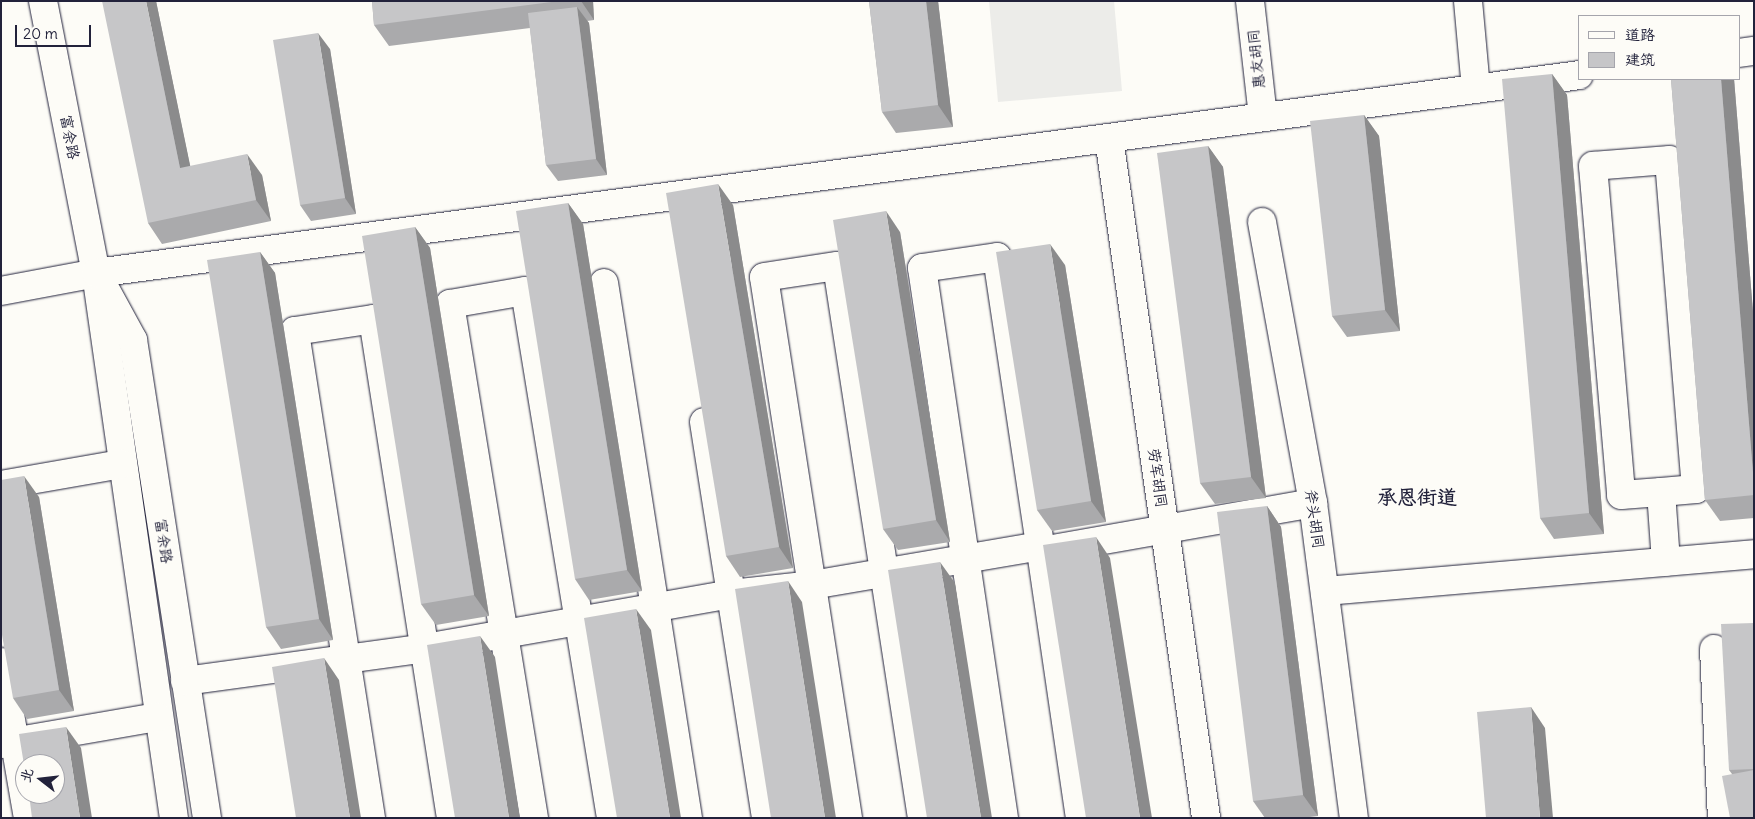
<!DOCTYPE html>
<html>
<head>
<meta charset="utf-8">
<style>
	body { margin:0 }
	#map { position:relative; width:1755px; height:819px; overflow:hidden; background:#fdfcf7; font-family:Delius,"LXGW WenKai TC",sans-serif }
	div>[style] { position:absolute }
	.built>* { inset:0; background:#ecece9 }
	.roads { filter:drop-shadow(0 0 1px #22223b) drop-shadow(0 0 1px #22223b) }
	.minor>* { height:28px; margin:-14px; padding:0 14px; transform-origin:14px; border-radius:14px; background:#fdfcf7 }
	.wall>* { inset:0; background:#aaaaac }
	.shaded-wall>* { inset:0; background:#8b8b8c }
	.building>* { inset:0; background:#c6c6c8 }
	span { translate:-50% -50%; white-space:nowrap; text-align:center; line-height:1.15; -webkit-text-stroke:5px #fdfcf7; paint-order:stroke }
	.street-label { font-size:15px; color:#22223b }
	.district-label { font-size:20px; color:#22223b; font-weight:700 }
	.frame { position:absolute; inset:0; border:2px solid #22223b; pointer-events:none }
	.legend { position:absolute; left:1578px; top:15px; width:162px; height:65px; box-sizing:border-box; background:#fdfcf7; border:1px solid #a5a5ac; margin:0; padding:6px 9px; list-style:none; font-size:15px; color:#22223b }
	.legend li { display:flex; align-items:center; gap:10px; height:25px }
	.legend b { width:25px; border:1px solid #a5a5ac }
	.north { position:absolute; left:15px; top:754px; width:50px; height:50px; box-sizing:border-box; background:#fdfcf7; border:1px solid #a5a5ac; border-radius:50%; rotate:286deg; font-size:14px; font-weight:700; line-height:20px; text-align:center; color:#22223b }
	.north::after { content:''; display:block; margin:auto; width:18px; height:22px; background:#22223b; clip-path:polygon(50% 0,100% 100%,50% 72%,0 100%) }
	.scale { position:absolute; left:15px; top:25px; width:76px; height:22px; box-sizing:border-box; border:2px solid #22223b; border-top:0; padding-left:6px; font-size:15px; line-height:18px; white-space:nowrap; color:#22223b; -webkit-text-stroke:4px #fdfcf7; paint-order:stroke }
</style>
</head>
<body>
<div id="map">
	<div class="built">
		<i style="clip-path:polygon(989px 1px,1114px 1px,1122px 91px,998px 102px)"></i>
	</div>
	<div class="roads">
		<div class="minor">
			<i style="left:43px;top:1px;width:277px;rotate:79deg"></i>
			<i style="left:96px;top:273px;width:551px;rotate:81.86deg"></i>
			<i style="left:1250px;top:1px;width:116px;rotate:83.6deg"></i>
			<i style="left:1468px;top:1px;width:88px;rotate:84.8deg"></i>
			<i style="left:1739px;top:53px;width:15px;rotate:-8deg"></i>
			<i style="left:1109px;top:138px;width:687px;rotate:81.88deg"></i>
			<i style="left:1262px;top:222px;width:286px;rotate:79.7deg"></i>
			<i style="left:1313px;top:503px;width:318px;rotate:82.6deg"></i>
			<i style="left:604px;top:283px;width:542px;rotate:81.08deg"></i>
			<i style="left:103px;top:285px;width:63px;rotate:61.4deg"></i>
			<i style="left:133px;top:340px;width:484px;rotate:81.2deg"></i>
			<i style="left:1px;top:291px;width:97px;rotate:-10.7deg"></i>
			<i style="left:96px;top:273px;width:1496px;rotate:-7.6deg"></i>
			<i style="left:704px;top:422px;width:401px;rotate:81.1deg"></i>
			<i style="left:1px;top:485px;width:122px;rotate:-9.9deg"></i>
			<i style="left:1661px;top:492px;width:35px;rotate:-5deg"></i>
			<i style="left:1696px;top:489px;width:330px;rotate:-94.7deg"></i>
			<i style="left:1669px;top:160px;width:76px;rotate:175.5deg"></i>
			<i style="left:1593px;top:166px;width:330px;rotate:85.1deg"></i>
			<i style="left:1621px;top:495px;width:40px;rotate:-4.3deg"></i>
			<i style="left:1661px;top:492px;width:70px;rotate:85.9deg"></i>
			<i style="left:1041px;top:551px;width:270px;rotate:81.7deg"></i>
			<i style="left:1325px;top:591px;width:431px;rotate:-4.9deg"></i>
			<i style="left:1714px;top:649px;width:169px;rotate:87.3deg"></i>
			<i style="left:1px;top:662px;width:158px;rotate:80.2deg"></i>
			<i style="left:185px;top:681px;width:242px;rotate:-7.8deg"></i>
			<i style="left:425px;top:648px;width:311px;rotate:-10deg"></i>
			<i style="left:731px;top:594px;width:81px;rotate:-6.3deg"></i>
			<i style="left:812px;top:585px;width:231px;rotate:-9.7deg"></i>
			<i style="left:1040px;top:546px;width:5px;rotate:79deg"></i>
			<i style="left:1041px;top:551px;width:276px;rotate:-10deg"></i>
			<i style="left:1px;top:744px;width:159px;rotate:-9.8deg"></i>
			<i style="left:371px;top:818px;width:493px;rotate:-98.9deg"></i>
			<i style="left:295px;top:331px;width:79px;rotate:-8.7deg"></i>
			<i style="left:373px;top:319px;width:505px;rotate:81.12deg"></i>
			<i style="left:534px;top:818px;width:521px;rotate:-99.28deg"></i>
			<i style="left:450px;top:304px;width:76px;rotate:-9.8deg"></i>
			<i style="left:525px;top:291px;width:534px;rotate:80.73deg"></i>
			<i style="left:848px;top:818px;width:547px;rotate:-98.83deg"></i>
			<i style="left:764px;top:277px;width:74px;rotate:-8.6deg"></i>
			<i style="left:837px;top:266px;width:559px;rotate:81.25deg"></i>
			<i style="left:1004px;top:818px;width:556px;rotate:-98.48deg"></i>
			<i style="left:922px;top:268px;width:76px;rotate:-8.3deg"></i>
			<i style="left:997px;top:257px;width:292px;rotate:81.5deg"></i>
		</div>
	</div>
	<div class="wall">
		<i style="clip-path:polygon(156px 1px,190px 166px,262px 175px,271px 221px,162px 244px,148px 223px)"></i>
		<i style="clip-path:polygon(372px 1px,593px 1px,594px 20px,587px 21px,589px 23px,607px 175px,558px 181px,546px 165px,530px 28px,389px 46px,374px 25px)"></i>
		<i style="clip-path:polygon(869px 1px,938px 1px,953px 127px,896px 133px,882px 112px)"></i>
		<i style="clip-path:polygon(330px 49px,356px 214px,311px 221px,300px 205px)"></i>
		<i style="clip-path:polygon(1552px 74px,1567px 95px,1604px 534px,1554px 539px,1540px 518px)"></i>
		<i style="clip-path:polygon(1671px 79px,1734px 79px,1754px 324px,1754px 518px,1720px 521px,1705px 500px)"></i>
		<i style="clip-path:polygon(1364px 115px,1379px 136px,1400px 331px,1347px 337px,1332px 316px)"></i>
		<i style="clip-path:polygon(1208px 146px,1223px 167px,1266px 498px,1215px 504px,1200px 483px)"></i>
		<i style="clip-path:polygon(568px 203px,583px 224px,642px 591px,589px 600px,575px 579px)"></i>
		<i style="clip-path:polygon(733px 205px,793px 568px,740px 577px,726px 556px)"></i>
		<i style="clip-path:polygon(415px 227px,430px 248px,489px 616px,436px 625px,421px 604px)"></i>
		<i style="clip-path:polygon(900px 232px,950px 542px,898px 550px,883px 529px)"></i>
		<i style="clip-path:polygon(260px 252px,275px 273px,333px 640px,281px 649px,266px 627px)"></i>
		<i style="clip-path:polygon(1065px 265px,1106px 522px,1052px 531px,1037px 510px)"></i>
		<i style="clip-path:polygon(39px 497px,74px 711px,27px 719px,13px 698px)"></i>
		<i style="clip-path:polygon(1267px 506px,1281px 527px,1318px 816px,1301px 818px,1265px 818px,1253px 801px)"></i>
		<i style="clip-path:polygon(1754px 623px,1754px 818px,1732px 774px,1729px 770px)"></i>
	</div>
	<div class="shaded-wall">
		<i style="clip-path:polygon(146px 1px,156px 1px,195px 189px,180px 168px)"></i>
		<i style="clip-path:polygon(581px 1px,593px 1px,594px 20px)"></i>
		<i style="clip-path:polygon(926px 1px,938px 1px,953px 127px,938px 105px)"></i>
		<i style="clip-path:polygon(577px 7px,589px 23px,607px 175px,596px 159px)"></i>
		<i style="clip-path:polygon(318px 33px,330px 49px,356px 214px,345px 198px)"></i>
		<i style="clip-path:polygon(1552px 74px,1567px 95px,1604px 534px,1589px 513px)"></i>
		<i style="clip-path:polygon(1721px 79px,1734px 79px,1754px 324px,1754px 485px)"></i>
		<i style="clip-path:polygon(1364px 115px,1379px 136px,1400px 331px,1385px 310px)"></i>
		<i style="clip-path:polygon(1208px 146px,1223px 167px,1266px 498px,1251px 477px)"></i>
		<i style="clip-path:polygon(247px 154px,262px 175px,271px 221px,256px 200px)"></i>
		<i style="clip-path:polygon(718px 184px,733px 205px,793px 568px,779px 547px)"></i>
		<i style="clip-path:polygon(568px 203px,583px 224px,642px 591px,627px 570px)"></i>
		<i style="clip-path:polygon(886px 211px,900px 232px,950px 542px,936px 520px)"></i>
		<i style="clip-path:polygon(415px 227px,430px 248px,489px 616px,474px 595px)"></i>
		<i style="clip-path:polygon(1050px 244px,1065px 265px,1106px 522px,1091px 501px)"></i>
		<i style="clip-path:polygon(260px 252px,275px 273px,333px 640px,319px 619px)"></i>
		<i style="clip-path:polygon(24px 476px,39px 497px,74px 711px,59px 690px)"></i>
		<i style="clip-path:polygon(1267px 506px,1281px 527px,1318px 816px,1303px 795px)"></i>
		<i style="clip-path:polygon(1096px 537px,1110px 558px,1152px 818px,1140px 818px)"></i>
		<i style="clip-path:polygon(940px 562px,955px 583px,992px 818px,981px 818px)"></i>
		<i style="clip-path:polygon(788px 581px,802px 602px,836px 818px,825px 818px)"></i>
		<i style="clip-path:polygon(636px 609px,651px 630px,681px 818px,670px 818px)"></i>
		<i style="clip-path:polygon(480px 636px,495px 657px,520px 818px,509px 818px)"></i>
		<i style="clip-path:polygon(324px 658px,339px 680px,361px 818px,350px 818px)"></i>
		<i style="clip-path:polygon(1531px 707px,1545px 728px,1553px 818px,1540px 818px)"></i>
		<i style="clip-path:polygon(66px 727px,81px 748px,92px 818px,80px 818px)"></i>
	</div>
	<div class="building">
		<i style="clip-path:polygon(102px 1px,146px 1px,180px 168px,247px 154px,256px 200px,148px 223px)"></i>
		<i style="clip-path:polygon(372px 1px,559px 1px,374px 25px)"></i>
		<i style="clip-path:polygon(869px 1px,926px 1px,938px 105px,882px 112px)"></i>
		<i style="clip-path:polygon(577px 7px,596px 159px,546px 165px,528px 13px)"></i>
		<i style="clip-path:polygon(318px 33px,345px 198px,300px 205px,273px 40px)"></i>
		<i style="clip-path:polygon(1552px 74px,1589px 513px,1540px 518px,1502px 79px)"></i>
		<i style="clip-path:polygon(1671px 79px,1721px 79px,1754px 485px,1754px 495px,1705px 500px)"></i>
		<i style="clip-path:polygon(1364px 115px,1385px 310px,1332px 316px,1310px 121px)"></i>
		<i style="clip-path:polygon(1208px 146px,1251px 477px,1200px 483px,1157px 153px)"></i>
		<i style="clip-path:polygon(718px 184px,779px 547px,726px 556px,666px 193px)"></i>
		<i style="clip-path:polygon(568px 203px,627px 570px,575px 579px,516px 211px)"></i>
		<i style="clip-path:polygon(886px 211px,936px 520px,883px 529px,833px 220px)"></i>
		<i style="clip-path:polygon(415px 227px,474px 595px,421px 604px,362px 236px)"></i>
		<i style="clip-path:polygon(1050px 244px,1091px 501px,1037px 510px,996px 252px)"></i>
		<i style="clip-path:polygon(260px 252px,319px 619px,266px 627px,207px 260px)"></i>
		<i style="clip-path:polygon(24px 476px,59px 690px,13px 698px,1px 629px,1px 480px)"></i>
		<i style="clip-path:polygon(1267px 506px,1303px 795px,1253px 801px,1217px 512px)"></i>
		<i style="clip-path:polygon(1096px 537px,1140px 818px,1086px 818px,1043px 545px)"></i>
		<i style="clip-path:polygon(940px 562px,981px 818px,927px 818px,888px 570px)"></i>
		<i style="clip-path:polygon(788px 581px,825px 818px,771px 818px,735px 589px)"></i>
		<i style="clip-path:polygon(636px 609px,670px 818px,617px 818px,584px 618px)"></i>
		<i style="clip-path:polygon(1754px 623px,1754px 769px,1729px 770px,1721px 624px)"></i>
		<i style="clip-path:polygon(480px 636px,509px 818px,455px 818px,427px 645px)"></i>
		<i style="clip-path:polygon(324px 658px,350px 818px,296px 818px,272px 667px)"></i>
		<i style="clip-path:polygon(1531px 707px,1540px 818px,1486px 818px,1477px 712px)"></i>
		<i style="clip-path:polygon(66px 727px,80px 818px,32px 818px,29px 794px,55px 794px,55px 764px,25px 764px,25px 771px,19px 734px)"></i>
		<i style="clip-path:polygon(1754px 770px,1754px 818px,1730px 818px,1722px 776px)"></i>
	</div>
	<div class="street-label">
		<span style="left:1256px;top:59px;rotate:-96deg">惠友胡同</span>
		<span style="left:70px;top:137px;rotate:79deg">富余路</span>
		<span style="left:1158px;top:478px;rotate:82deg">劳军胡同</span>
		<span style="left:1315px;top:519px;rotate:82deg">斧头胡同</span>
		<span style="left:164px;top:541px;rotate:81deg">富余路</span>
	</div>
	<div class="district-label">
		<span style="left:1417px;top:496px">承恩街道</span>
	</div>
	<div class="frame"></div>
	<ul class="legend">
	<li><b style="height:6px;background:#fdfcf7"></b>道路</li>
	<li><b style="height:14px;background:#c6c6c8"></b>建筑</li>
	</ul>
	<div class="north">北</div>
	<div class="scale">20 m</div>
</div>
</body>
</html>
